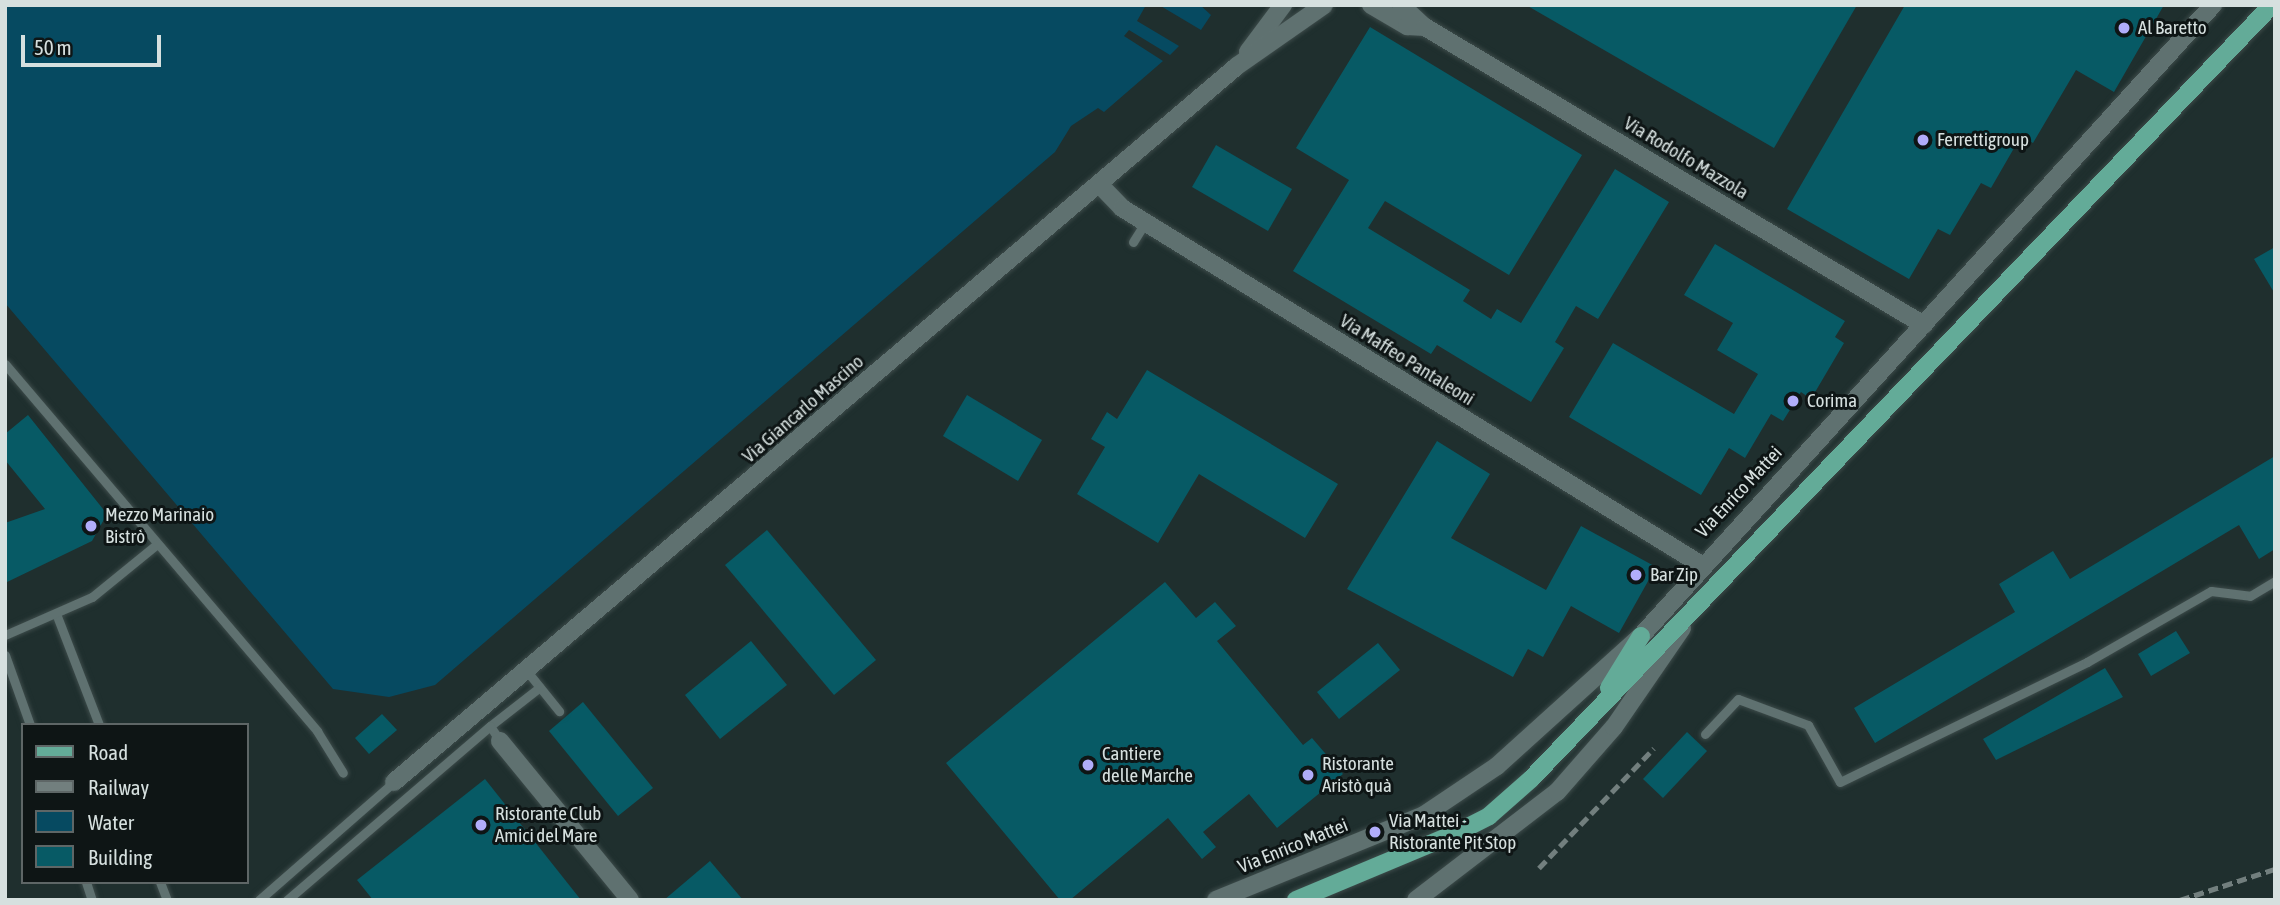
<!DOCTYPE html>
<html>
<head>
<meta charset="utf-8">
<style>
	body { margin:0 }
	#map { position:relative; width:2280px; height:905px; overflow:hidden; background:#1f2f2e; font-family:"Asap Condensed",sans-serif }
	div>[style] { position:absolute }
	.water>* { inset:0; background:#064a61 }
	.building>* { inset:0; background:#075a65 }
	.roads { filter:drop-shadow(0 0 2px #3d4b4a) drop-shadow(0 0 2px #3d4b4a) }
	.service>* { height:9px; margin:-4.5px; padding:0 4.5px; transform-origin:4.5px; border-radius:4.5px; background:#5f7170 }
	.minor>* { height:18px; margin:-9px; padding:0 9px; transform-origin:9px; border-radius:9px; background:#5f7170 }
	.tertiary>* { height:18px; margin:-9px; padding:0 9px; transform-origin:9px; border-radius:9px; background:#5f7170 }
	.primary>* { height:18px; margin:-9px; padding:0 9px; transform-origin:9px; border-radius:9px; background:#63ab98 }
	.rail>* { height:5px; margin-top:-2.5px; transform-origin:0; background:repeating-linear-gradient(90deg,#727f7e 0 10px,transparent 0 15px) }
	.dots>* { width:19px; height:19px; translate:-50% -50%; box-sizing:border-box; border:4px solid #0e1515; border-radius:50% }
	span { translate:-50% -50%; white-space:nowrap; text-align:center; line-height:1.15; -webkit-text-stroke:6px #0e1515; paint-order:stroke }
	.poi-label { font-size:19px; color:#d6e0df }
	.left { translate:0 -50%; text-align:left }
	.street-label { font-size:19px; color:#d6e0df }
	.frame { position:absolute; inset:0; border:7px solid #d6e0df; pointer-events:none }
	.legend { position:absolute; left:21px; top:723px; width:228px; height:161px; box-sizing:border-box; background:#0e1515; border:2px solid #5e6666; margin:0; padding:9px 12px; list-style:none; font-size:21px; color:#d6e0df }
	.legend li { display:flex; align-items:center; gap:14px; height:35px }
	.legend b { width:35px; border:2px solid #5e6666 }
	.scale { position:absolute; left:21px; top:35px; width:140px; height:32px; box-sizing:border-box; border:4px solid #d6e0df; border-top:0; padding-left:9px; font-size:21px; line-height:24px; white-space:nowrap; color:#d6e0df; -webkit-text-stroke:5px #0e1515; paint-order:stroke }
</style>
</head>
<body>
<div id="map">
	<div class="water">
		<i style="clip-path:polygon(5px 5px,1146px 5px,1137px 21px,1179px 46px,1170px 55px,1129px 30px,1124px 36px,1163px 61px,1104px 112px,1098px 108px,1071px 126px,1055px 152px,435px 685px,389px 697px,333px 689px,5px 303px)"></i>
		<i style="clip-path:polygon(1159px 5px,1200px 5px,1211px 15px,1201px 30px)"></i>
	</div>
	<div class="building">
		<i style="clip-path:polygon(1526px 5px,1857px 5px,1774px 148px)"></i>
		<i style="clip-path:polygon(1905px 5px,2164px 5px,2114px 92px,2076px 70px,2033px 143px,2021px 136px,1991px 188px,1981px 183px,1950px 235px,1938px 229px,1909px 279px,1787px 209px)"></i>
		<i style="clip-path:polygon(1370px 27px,1582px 155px,1509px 275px,1385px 201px,1368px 228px,1470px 290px,1463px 301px,1491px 319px,1497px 309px,1521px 323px,1615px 169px,1669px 202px,1598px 319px,1576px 306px,1555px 342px,1564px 348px,1531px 402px,1437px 345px,1431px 354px,1293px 271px,1349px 180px,1296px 148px)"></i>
		<i style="clip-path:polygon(1216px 145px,1292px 189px,1268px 231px,1192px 187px)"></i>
		<i style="clip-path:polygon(1715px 244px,1845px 321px,1835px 337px,1844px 343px,1811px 399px,1801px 392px,1783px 421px,1771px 414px,1745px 458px,1729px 448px,1701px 495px,1569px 417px,1613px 343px,1734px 414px,1758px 374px,1717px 350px,1733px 323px,1684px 295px)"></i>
		<i style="clip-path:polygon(2275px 247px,2275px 294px,2254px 259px)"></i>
		<i style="clip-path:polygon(1147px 370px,1338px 484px,1305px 538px,1199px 474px,1158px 543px,1077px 494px,1105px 447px,1091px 439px,1107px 412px,1117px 419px)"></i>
		<i style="clip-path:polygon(967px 395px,1042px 440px,1018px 481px,943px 436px)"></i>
		<i style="clip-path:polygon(28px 415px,107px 514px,92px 541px,5px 583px,5px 523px,45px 509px,5px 460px,5px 434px)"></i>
		<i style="clip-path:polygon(1437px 441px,1490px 474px,1451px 538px,1546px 590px,1581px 526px,1656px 567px,1619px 633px,1571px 606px,1543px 657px,1528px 649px,1513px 677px,1347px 589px)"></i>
		<i style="clip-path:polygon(2275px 456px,2275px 549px,2259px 559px,2239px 525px,1875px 743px,1854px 708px,2015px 612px,1999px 584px,2053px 551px,2070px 579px)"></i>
		<i style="clip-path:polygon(767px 530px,876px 660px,834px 695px,725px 565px)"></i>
		<i style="clip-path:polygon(1165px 582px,1196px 618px,1215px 602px,1236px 626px,1217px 641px,1303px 745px,1312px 738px,1343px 774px,1277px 828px,1249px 794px,1203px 832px,1216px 847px,1202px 859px,1168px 818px,1070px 900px,1060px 900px,946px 763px)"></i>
		<i style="clip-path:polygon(2176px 631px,2190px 653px,2151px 676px,2138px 654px)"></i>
		<i style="clip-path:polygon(751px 641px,787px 685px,720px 739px,685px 695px)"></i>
		<i style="clip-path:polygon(1378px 643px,1400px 670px,1339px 719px,1317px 692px)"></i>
		<i style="clip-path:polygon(2105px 668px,2123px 697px,1996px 760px,1983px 739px)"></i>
		<i style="clip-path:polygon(583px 702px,653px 788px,618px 816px,549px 731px)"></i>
		<i style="clip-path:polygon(382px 714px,397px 730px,369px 754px,355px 738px)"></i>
		<i style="clip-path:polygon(1687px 732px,1707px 751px,1663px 798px,1643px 779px)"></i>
		<i style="clip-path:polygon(485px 779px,581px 900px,373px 900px,357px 880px)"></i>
		<i style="clip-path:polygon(710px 861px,743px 900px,664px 900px)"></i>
	</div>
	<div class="roads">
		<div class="service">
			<i style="left:1133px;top:242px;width:22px;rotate:-58deg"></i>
			<i style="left:5px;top:364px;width:482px;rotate:49.6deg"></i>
			<i style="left:317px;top:731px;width:49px;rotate:58.2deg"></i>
			<i style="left:57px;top:616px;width:117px;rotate:68.9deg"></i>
			<i style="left:5px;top:635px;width:95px;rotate:-23.6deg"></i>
			<i style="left:92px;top:597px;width:84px;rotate:-39.2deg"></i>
			<i style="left:5px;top:655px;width:74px;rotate:70.3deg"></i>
			<i style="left:526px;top:670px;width:53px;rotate:51.2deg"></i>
			<i style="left:490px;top:726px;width:63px;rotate:-38deg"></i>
			<i style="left:1705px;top:734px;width:48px;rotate:-46.7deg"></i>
			<i style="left:1738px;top:699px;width:75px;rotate:20.4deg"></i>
			<i style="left:1808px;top:725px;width:65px;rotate:60.7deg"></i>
			<i style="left:1840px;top:782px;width:275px;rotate:-25.9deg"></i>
			<i style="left:2087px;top:662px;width:143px;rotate:-29.8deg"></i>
			<i style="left:2211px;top:591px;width:39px;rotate:7deg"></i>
			<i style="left:2250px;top:596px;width:29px;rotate:-31deg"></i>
			<i style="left:86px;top:882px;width:19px;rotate:72deg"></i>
			<i style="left:160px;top:882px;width:19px;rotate:69deg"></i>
			<i style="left:259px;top:900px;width:179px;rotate:-41.2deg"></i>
			<i style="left:287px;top:900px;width:267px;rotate:-40.6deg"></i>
			<i style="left:490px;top:726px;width:18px;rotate:56deg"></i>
		</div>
		<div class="minor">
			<i style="left:1371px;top:5px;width:42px;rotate:30.3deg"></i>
			<i style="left:1407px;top:26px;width:18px;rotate:3deg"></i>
			<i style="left:1401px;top:5px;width:33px;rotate:43deg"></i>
			<i style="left:1425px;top:27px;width:581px;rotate:30.85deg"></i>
			<i style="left:1248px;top:52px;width:59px;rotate:-53.3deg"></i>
			<i style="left:1099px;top:184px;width:33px;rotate:46deg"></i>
			<i style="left:1122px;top:208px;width:679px;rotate:31.63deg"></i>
			<i style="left:500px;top:741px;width:205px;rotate:50.7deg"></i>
			<i style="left:394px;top:782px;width:1106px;rotate:-40.34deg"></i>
			<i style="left:1237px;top:66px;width:106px;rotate:-35deg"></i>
		</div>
		<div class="tertiary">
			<i style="left:1216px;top:900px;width:225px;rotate:-22.2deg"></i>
			<i style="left:1424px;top:815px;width:88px;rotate:-33.9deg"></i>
			<i style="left:1497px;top:766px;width:194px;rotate:-42.1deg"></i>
			<i style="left:1641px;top:636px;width:852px;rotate:-47.81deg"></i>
			<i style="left:1416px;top:900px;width:178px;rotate:-37.5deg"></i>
			<i style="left:1557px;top:792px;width:86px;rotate:-48.8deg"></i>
			<i style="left:1614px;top:727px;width:120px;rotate:-55.5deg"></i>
		</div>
		<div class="primary">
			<i style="left:1609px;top:688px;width:61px;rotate:-58.4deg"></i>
			<i style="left:1296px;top:900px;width:173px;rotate:-22.7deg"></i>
			<i style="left:1456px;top:833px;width:37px;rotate:-27deg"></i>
			<i style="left:1489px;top:816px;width:56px;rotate:-41.4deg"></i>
			<i style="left:1531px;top:779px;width:1072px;rotate:-46.25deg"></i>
		</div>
	</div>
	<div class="rail">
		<i style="left:1539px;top:868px;width:166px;rotate:-46.2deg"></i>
		<i style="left:2180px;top:900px;width:100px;rotate:-18.1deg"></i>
	</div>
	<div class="dots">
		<i style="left:2124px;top:28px;background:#b1adfa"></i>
		<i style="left:1923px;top:140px;background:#b1adfa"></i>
		<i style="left:1793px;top:401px;background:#b1adfa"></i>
		<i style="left:91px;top:526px;background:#b1adfa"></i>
		<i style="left:1636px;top:575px;background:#b1adfa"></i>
		<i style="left:1088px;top:765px;background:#b1adfa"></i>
		<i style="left:1308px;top:775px;background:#b1adfa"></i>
		<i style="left:481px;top:825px;background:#b1adfa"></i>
		<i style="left:1375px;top:832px;background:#b1adfa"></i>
	</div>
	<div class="poi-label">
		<span class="left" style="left:2138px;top:28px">Al Baretto</span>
		<span class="left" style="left:1937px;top:140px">Ferrettigroup</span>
		<span class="left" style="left:1807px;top:401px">Corima</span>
		<span class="left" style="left:105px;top:526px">Mezzo Marinaio<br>Bistrò</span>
		<span class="left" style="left:1650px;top:575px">Bar Zip</span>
		<span class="left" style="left:1102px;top:765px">Cantiere<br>delle Marche</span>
		<span class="left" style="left:1322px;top:775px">Ristorante<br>Aristò quà</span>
		<span class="left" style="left:495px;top:825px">Ristorante Club<br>Amici del Mare</span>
		<span class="left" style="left:1389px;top:832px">Via Mattei -<br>Ristorante Pit Stop</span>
	</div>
	<div class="street-label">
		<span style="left:1686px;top:158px;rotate:31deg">Via Rodolfo Mazzola</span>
		<span style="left:1407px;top:360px;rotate:32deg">Via Maffeo Pantaleoni</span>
		<span style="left:803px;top:409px;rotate:-41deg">Via Giancarlo Mascino</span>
		<span style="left:1739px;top:492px;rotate:-47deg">Via Enrico Mattei</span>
		<span style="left:1293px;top:846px;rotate:-22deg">Via Enrico Mattei</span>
	</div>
	<div class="frame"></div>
	<ul class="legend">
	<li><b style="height:9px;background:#63ab98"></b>Road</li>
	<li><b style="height:9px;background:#727f7e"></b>Railway</li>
	<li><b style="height:19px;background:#064a61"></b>Water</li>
	<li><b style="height:19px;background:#075a65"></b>Building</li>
	</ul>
	<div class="scale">50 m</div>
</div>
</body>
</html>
